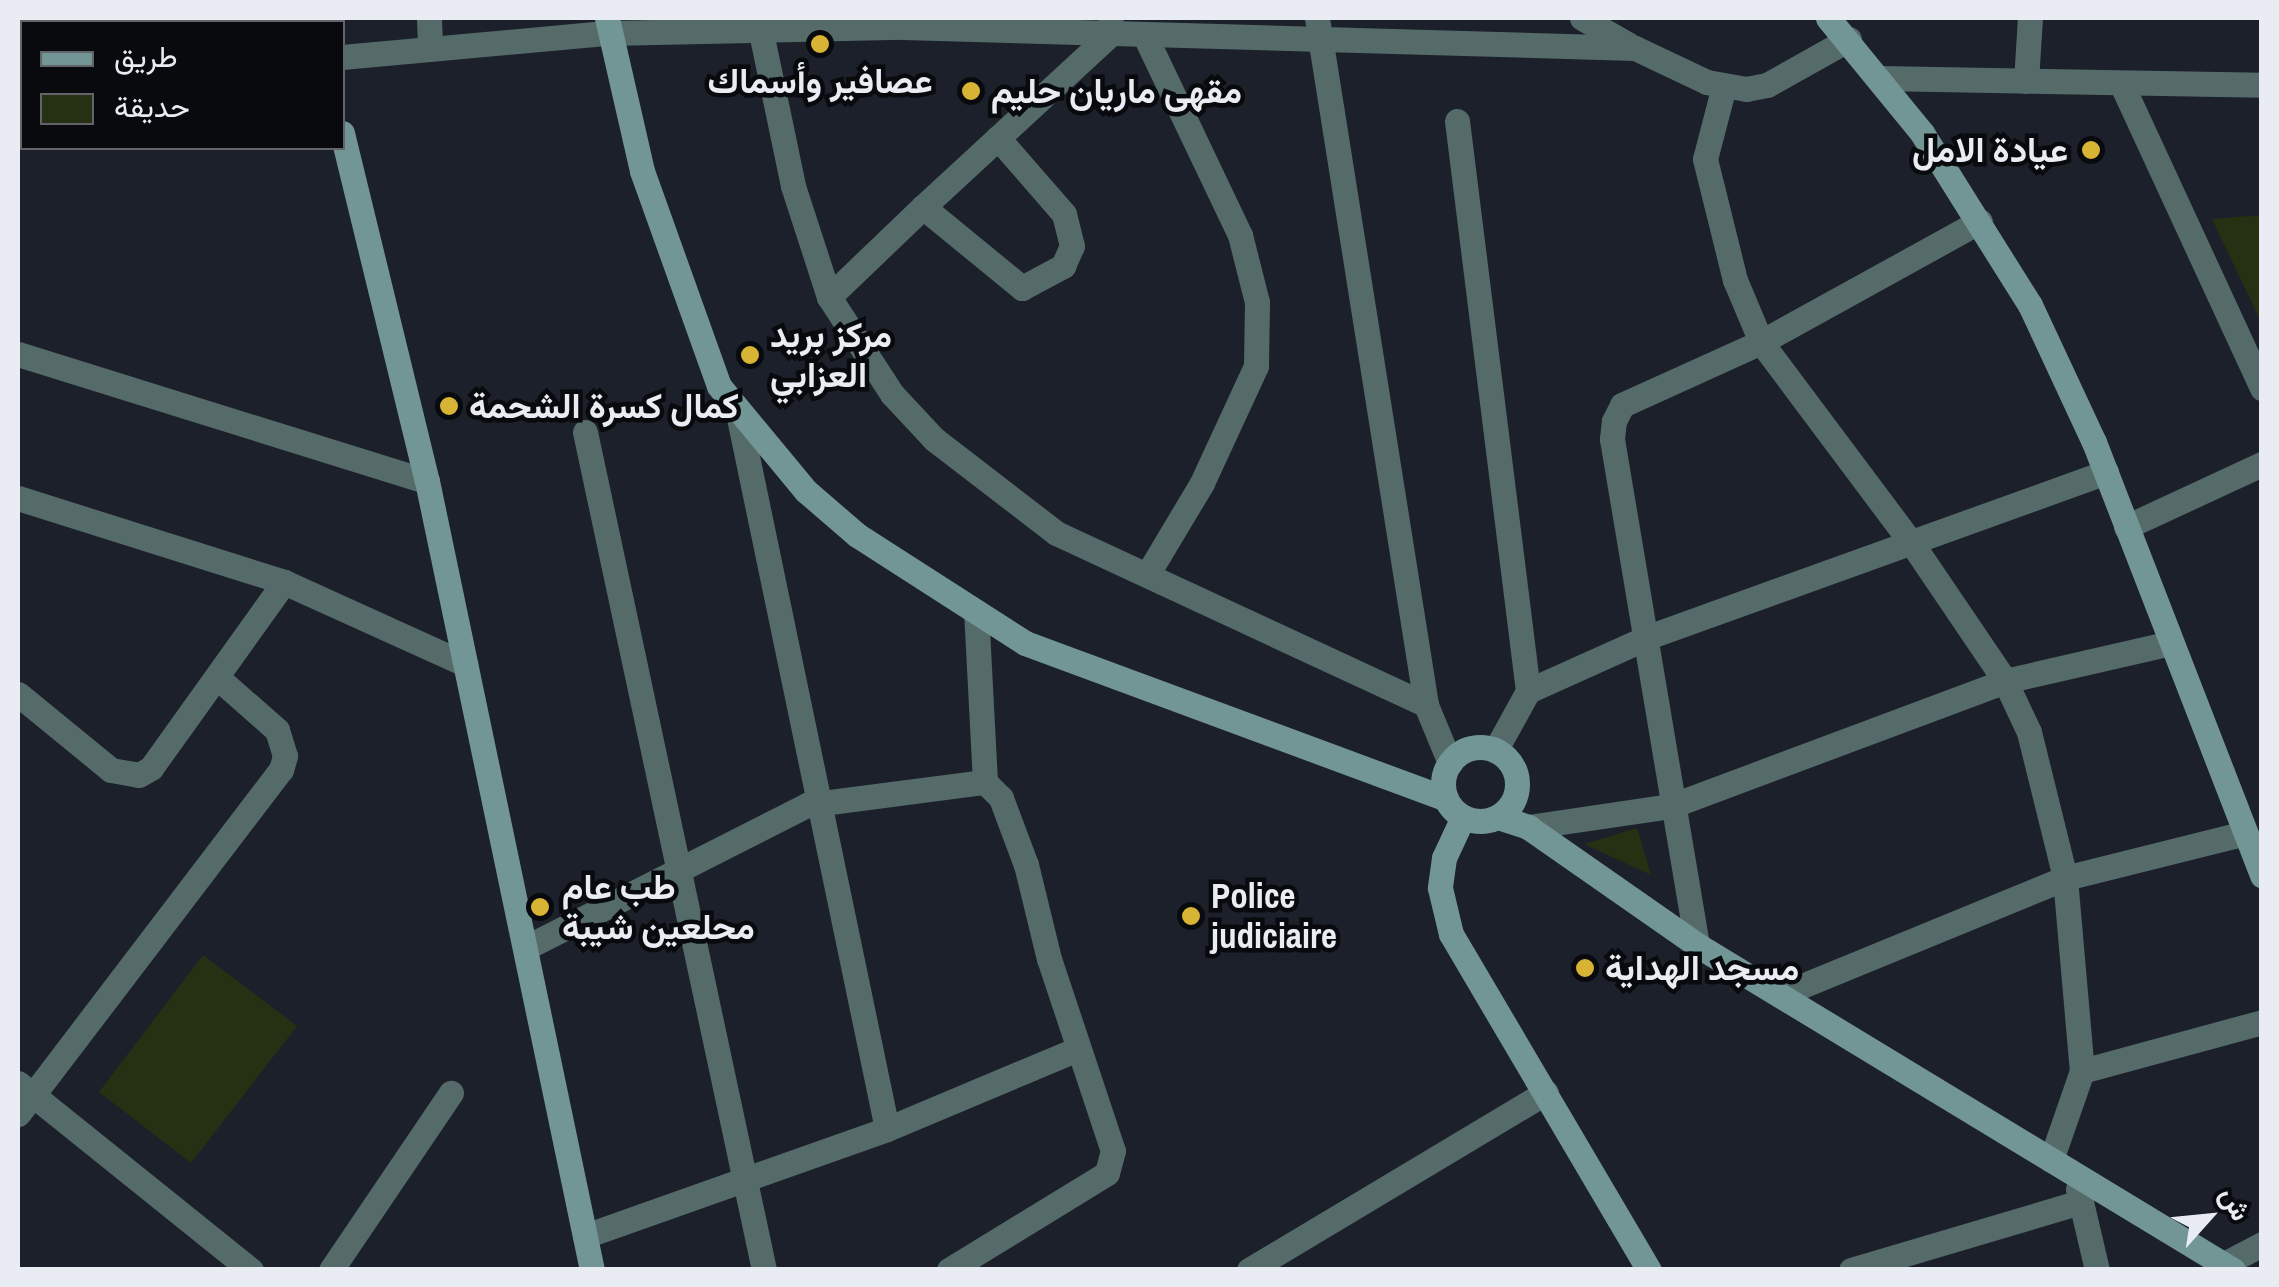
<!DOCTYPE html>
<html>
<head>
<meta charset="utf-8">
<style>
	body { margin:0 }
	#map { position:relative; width:2279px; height:1287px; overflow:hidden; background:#1c202a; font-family:"Archivo Narrow",Vazirmatn,sans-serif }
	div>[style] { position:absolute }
	.green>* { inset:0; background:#263013 }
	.street>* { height:25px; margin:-12.5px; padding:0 12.5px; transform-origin:12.5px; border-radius:12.5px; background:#556b6a }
	.secondary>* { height:25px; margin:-12.5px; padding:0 12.5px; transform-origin:12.5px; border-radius:12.5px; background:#729595 }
	.secondary>.ring { margin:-12.5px; padding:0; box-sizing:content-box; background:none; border:25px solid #729595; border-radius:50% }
	.dots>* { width:28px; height:28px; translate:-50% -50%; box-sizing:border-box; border:5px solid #080a0e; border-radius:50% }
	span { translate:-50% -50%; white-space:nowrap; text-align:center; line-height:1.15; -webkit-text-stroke:9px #080a0e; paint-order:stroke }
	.poi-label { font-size:35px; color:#e9ecf3; font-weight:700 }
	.left { translate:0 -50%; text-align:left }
	.right { translate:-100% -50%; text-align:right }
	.frame { position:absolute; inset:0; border:20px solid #e9ecf3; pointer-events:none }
	.legend { position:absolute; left:20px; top:20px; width:325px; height:130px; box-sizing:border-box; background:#080a0e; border:2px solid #62646a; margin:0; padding:12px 18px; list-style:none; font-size:30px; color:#e9ecf3 }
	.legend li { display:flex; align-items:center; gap:20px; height:50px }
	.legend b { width:50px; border:2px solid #62646a }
	.north { position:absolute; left:2159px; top:1167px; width:100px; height:100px; -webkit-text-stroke:8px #080a0e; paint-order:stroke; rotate:63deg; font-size:28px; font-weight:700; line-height:40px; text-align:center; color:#e9ecf3 }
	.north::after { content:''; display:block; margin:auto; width:35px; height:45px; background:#e9ecf3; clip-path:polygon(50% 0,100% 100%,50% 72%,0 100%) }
</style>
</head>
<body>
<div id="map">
	<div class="green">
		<i style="clip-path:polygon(2261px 215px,2262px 215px,2261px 322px,2212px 219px)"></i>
		<i style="clip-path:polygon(1637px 828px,1651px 875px,1584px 844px)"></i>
		<i style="clip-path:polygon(203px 955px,297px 1026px,191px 1163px,99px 1092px)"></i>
	</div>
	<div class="street">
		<i style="left:429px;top:18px;width:26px;rotate:88deg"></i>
		<i style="left:758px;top:18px;width:172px;rotate:78.2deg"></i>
		<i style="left:793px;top:186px;width:117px;rotate:72deg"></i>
		<i style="left:829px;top:297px;width:116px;rotate:57deg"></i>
		<i style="left:892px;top:394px;width:62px;rotate:47deg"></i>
		<i style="left:934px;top:439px;width:154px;rotate:37.6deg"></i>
		<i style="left:1056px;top:533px;width:408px;rotate:24.9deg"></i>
		<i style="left:1317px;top:18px;width:696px;rotate:80.98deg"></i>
		<i style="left:1426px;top:705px;width:63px;rotate:67.5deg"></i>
		<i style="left:1582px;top:18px;width:54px;rotate:29.9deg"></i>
		<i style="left:1145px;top:36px;width:221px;rotate:64.5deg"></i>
		<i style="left:1240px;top:235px;width:69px;rotate:75.8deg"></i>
		<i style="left:1257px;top:302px;width:64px;rotate:90.9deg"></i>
		<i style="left:1256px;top:366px;width:129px;rotate:114.8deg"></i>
		<i style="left:1202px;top:483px;width:107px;rotate:120.9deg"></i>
		<i style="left:342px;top:57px;width:267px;rotate:-5.2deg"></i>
		<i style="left:608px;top:33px;width:295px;rotate:-1.2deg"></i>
		<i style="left:903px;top:27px;width:732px;rotate:1.64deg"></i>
		<i style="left:1635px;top:48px;width:80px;rotate:25.3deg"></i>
		<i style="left:1707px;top:82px;width:40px;rotate:10deg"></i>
		<i style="left:1746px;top:89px;width:21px;rotate:-11deg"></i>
		<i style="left:1767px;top:85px;width:94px;rotate:-29.3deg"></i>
		<i style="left:1879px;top:78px;width:383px;rotate:1deg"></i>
		<i style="left:2026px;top:81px;width:63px;rotate:-86.4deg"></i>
		<i style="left:2122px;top:85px;width:334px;rotate:65.2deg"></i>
		<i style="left:1724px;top:86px;width:75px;rotate:104.6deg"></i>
		<i style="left:1705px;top:159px;width:125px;rotate:76.1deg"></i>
		<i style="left:1735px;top:280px;width:67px;rotate:67.2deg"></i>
		<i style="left:1761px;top:342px;width:254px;rotate:53.2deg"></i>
		<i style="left:1913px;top:545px;width:164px;rotate:55.9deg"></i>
		<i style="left:2005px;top:681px;width:56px;rotate:64.8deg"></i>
		<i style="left:2029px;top:732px;width:150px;rotate:76.1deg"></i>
		<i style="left:2065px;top:878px;width:194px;rotate:85deg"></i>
		<i style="left:2082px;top:1071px;width:187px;rotate:-15.2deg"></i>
		<i style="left:1457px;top:121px;width:574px;rotate:82.9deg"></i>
		<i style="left:1528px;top:691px;width:68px;rotate:118.8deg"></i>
		<i style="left:923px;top:207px;width:252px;rotate:-42.7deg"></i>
		<i style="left:1108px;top:36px;width:18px;rotate:-81deg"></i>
		<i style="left:829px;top:297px;width:130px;rotate:-43.8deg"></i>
		<i style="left:923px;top:207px;width:128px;rotate:39.3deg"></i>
		<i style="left:1022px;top:288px;width:47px;rotate:-28.2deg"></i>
		<i style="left:1063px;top:266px;width:22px;rotate:-66deg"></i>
		<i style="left:1072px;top:246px;width:33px;rotate:-104deg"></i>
		<i style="left:1064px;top:214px;width:101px;rotate:-131deg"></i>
		<i style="left:18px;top:354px;width:428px;rotate:17.3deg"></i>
		<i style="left:739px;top:418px;width:726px;rotate:78.24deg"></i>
		<i style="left:585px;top:432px;width:857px;rotate:77.94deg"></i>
		<i style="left:18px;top:498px;width:279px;rotate:17.5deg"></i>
		<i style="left:284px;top:582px;width:199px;rotate:24.4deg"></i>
		<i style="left:2126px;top:527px;width:150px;rotate:-24.9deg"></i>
		<i style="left:1528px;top:691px;width:132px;rotate:-24.2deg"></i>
		<i style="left:1648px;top:637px;width:487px;rotate:-19.8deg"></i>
		<i style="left:18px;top:694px;width:120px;rotate:39.3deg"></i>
		<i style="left:111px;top:770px;width:28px;rotate:10deg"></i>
		<i style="left:139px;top:775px;width:14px;rotate:-30deg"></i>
		<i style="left:151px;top:768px;width:229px;rotate:-54.4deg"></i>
		<i style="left:1528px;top:827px;width:145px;rotate:-8.4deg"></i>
		<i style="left:1671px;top:806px;width:357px;rotate:-20.5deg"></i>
		<i style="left:2005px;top:681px;width:170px;rotate:-12.9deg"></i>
		<i style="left:1697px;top:945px;width:513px;rotate:-99.54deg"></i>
		<i style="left:1612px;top:439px;width:18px;rotate:-84deg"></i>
		<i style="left:1614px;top:421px;width:18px;rotate:-63deg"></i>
		<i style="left:1622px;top:405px;width:153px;rotate:-24.4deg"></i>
		<i style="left:1761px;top:342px;width:250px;rotate:-28.9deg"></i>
		<i style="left:527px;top:947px;width:314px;rotate:-26.9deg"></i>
		<i style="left:807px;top:805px;width:179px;rotate:-7.4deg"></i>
		<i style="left:985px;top:782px;width:169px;rotate:-93deg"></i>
		<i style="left:1780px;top:995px;width:308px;rotate:-22.3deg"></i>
		<i style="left:2065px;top:878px;width:186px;rotate:-14deg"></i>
		<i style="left:18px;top:1083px;width:19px;rotate:39deg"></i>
		<i style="left:33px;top:1095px;width:409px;rotate:-52.7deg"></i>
		<i style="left:281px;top:770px;width:15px;rotate:-74deg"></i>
		<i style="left:285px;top:756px;width:27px;rotate:-107deg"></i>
		<i style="left:277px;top:730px;width:79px;rotate:-138.6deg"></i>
		<i style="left:18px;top:1114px;width:24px;rotate:-52deg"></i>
		<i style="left:33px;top:1095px;width:280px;rotate:38.8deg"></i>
		<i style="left:2051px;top:1160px;width:94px;rotate:-70.8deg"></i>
		<i style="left:2078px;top:1189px;width:83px;rotate:76.8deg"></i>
		<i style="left:585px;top:1236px;width:320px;rotate:-19.5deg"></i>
		<i style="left:887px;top:1129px;width:206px;rotate:-22.8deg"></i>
		<i style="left:2224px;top:1264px;width:43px;rotate:-27.8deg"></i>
		<i style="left:331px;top:1270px;width:214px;rotate:-55.9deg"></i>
		<i style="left:949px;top:1270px;width:185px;rotate:-31.5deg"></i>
		<i style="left:1107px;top:1173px;width:23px;rotate:-75deg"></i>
		<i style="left:1113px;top:1151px;width:202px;rotate:-108.4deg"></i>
		<i style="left:1049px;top:959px;width:97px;rotate:-103.7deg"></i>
		<i style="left:1026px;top:865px;width:72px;rotate:-110.5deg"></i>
		<i style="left:1001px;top:798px;width:23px;rotate:-135deg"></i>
		<i style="left:1249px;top:1270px;width:346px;rotate:-30.9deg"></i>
		<i style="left:1851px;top:1270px;width:240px;rotate:-16.5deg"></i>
	</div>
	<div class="secondary">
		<i style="left:314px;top:18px;width:4px;rotate:63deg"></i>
		<i style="left:607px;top:18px;width:157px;rotate:77.1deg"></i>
		<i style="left:642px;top:171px;width:228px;rotate:70.3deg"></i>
		<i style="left:719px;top:386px;width:136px;rotate:50.4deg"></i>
		<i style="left:806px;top:491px;width:67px;rotate:40.8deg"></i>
		<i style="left:857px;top:535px;width:200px;rotate:32.7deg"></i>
		<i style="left:1025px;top:643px;width:449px;rotate:20.3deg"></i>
		<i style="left:1828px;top:18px;width:149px;rotate:50.7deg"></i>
		<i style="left:1922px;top:133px;width:203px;rotate:57.9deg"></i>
		<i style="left:2030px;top:305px;width:151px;rotate:65deg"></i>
		<i style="left:2094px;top:442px;width:465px;rotate:68.8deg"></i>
		<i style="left:342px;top:133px;width:358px;rotate:76.3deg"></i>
		<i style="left:427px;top:481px;width:806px;rotate:78.19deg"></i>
		<i class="ring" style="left:1443px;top:747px;width:49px;height:49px"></i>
		<i style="left:1463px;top:817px;width:45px;rotate:114.9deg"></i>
		<i style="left:1444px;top:858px;width:30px;rotate:98deg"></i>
		<i style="left:1440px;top:888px;width:47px;rotate:76.6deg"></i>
		<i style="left:1451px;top:934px;width:390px;rotate:59.5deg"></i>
		<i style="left:1498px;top:817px;width:32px;rotate:18deg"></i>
		<i style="left:1528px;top:827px;width:206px;rotate:34.9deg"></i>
		<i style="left:1697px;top:945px;width:627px;rotate:31.23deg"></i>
	</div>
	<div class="dots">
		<i style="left:820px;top:44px;background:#d7b434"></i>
		<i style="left:971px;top:91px;background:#d7b434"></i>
		<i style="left:2091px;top:150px;background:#d7b434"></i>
		<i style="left:750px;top:355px;background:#d7b434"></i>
		<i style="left:449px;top:406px;background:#d7b434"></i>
		<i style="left:540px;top:907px;background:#d7b434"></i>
		<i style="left:1191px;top:916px;background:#d7b434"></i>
		<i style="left:1585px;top:968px;background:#d7b434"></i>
	</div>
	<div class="poi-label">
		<span style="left:820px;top:81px">عصافير وأسماك</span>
		<span class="left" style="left:991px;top:91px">مقهى ماريان حليم</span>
		<span class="right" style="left:2068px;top:150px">عيادة الامل</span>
		<span class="left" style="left:770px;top:355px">مركز بريد<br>العزابي</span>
		<span class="left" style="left:469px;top:406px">كمال كسرة الشحمة</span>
		<span class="left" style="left:562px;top:907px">طب عام<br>محلعين شيبة</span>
		<span class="left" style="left:1211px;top:916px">Police<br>judiciaire</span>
		<span class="left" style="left:1605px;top:968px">مسجد الهداية</span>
	</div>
	<div class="frame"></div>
	<ul class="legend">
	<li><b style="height:12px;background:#729595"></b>طريق</li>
	<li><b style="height:28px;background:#263013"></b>حديقة</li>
	</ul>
	<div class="north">ش</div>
</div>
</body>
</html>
